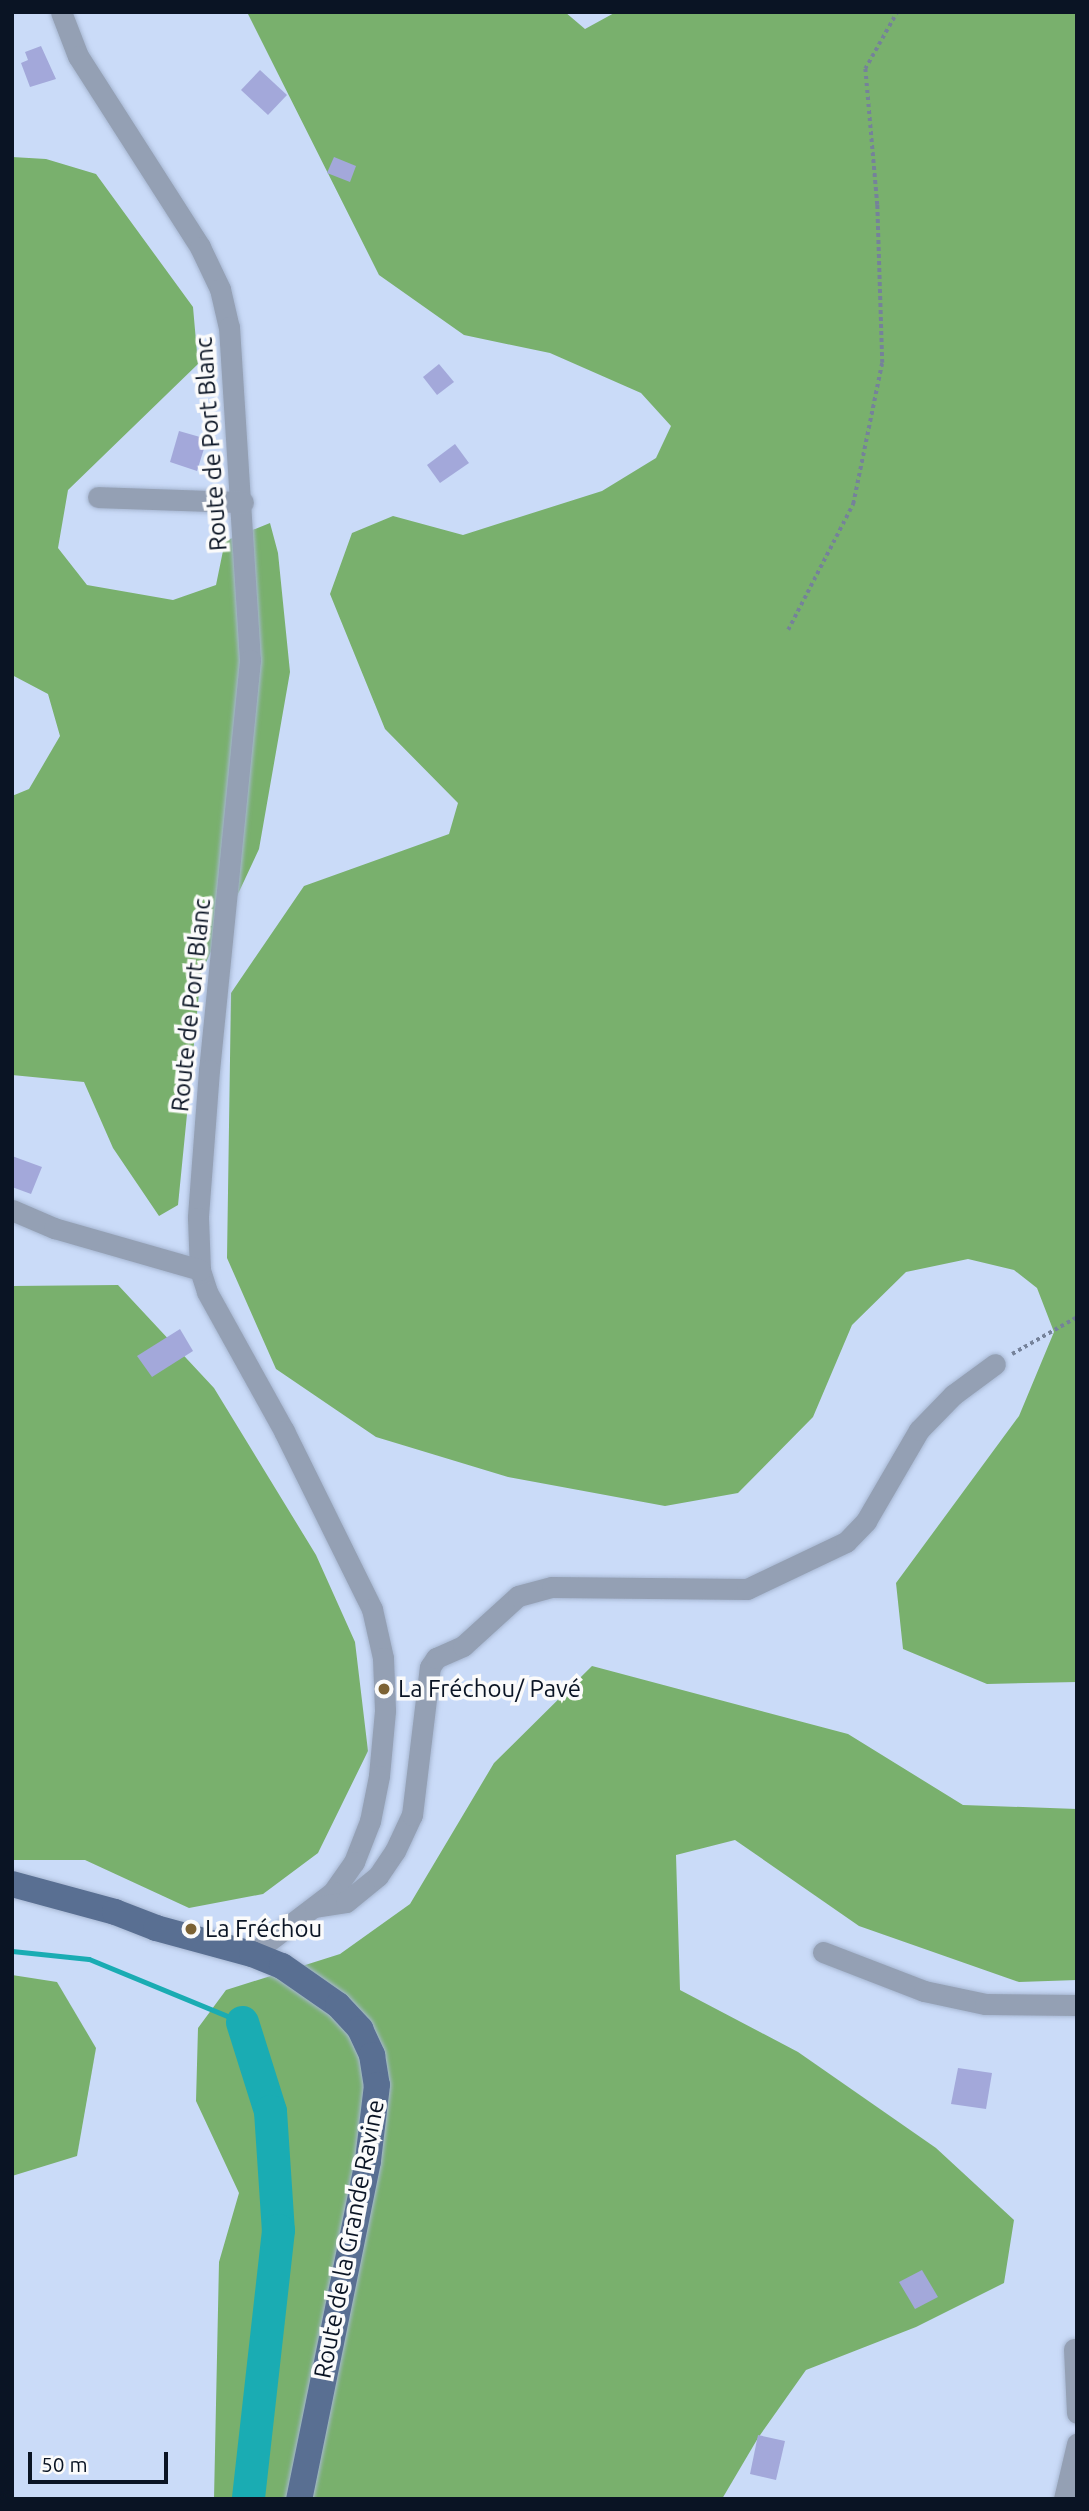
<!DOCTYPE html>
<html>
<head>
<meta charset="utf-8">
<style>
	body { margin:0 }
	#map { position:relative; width:1089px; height:2511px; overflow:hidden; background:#cadbf8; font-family:Ubuntu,sans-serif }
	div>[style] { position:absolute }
	.forest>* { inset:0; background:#79b06d }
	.stream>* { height:5px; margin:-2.5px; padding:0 2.5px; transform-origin:2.5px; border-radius:2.5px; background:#1aacb3 }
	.river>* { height:33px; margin:-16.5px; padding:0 16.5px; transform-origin:16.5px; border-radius:16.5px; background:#1aacb3 }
	.building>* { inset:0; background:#a3a8da }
	.path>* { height:3.5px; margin-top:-1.75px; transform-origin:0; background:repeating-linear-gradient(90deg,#75829a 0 3.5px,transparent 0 7px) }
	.roads { filter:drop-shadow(0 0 2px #a7b7d2) drop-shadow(0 0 2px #a7b7d2) }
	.minor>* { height:21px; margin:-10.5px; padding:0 10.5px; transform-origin:10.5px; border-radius:10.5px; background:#94a0b4 }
	.major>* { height:26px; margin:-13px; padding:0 13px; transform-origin:13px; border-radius:13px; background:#596f92 }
	.dots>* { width:19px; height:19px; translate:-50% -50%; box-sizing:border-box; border:4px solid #fbfbfb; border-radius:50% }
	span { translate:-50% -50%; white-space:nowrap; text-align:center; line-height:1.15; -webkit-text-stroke:7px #fbfbfb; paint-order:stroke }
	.street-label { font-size:24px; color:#0a1424 }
	.poi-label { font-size:24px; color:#0a1424 }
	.left { translate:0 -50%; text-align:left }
	.frame { position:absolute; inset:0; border:14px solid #0a1424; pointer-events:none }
	.scale { position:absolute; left:28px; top:2452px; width:140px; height:32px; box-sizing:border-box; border:4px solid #0a1424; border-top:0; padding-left:9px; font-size:21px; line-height:24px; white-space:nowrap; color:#0a1424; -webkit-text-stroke:5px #fbfbfb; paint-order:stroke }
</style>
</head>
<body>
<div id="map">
	<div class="forest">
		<i style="clip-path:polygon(247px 12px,565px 12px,585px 29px,616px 12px,1077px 12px,1077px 1682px,987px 1684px,903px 1649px,896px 1583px,1019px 1416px,1054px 1332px,1037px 1288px,1014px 1270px,968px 1259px,906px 1272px,852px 1325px,813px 1417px,738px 1493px,665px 1506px,508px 1477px,376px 1437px,276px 1369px,227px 1258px,231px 993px,304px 886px,449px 834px,458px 803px,385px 729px,330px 594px,352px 533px,393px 516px,463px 535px,602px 491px,656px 458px,671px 426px,641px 393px,550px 353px,464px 335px,379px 275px)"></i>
		<i style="clip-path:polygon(12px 157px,46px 159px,96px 174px,193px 307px,198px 364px,68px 490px,58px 548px,87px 585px,173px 600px,216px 585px,225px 541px,270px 523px,278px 553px,290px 672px,259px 849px,201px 973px,178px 1205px,159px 1216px,113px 1148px,84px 1082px,12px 1075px,12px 796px,29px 789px,60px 736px,48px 694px,12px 675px)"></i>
		<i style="clip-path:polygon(118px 1285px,214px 1388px,316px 1555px,355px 1642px,368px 1751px,318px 1853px,263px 1894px,189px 1908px,85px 1860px,12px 1860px,12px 1286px)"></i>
		<i style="clip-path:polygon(592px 1666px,848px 1734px,963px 1805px,1077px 1809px,1077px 1980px,1019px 1982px,859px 1926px,735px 1840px,676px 1855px,680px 1990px,798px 2052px,936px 2148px,1014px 2220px,1004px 2283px,916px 2327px,806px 2370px,758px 2438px,722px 2499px,214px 2499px,219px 2262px,239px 2193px,196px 2101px,198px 2028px,226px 1990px,340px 1954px,410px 1904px,494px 1763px)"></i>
		<i style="clip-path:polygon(12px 1975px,57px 1982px,96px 2048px,77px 2156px,12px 2176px)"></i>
	</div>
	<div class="stream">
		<i style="left:12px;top:1951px;width:77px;rotate:5.9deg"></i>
		<i style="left:89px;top:1959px;width:165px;rotate:22.4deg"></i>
	</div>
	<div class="river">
		<i style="left:242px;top:2022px;width:93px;rotate:72.5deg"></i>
		<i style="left:270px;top:2111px;width:119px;rotate:86.2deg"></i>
		<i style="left:278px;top:2230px;width:271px;rotate:96.4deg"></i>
	</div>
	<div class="building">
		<i style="clip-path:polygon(41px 46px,56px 79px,30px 87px,21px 63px,28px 60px,25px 52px)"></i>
		<i style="clip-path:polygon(260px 70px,287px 95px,268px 115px,241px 90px)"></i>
		<i style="clip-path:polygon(334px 157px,356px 166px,350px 182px,327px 173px)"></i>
		<i style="clip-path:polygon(439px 364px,454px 382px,437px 395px,423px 377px)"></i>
		<i style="clip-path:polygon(179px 431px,207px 439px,197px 471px,170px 462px)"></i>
		<i style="clip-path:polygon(455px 444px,469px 463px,440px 483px,427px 465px)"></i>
		<i style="clip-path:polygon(12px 1156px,42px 1167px,31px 1194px,12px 1187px)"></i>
		<i style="clip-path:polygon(180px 1329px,193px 1351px,152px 1377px,137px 1356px)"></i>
		<i style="clip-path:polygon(958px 2068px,992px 2073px,986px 2109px,951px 2104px)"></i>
		<i style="clip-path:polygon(922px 2270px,938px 2297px,915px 2309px,899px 2282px)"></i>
		<i style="clip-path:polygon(758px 2435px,785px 2441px,776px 2480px,750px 2474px)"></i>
	</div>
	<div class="path">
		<i style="left:788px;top:630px;width:142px;rotate:-62.7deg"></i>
		<i style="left:853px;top:504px;width:144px;rotate:-78.4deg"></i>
		<i style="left:882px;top:363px;width:158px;rotate:-91.8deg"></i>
		<i style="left:877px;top:205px;width:137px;rotate:-95deg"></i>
		<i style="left:865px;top:69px;width:65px;rotate:-60.7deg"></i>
		<i style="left:1012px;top:1354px;width:75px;rotate:-29.6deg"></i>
	</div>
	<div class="roads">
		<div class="minor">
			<i style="left:61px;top:12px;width:47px;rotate:68.9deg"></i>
			<i style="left:78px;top:56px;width:227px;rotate:57.4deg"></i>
			<i style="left:200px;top:247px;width:47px;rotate:64.5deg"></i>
			<i style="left:220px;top:289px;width:39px;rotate:77deg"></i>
			<i style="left:229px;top:327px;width:334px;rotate:86.4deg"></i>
			<i style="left:250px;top:660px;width:412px;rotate:95.7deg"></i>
			<i style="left:209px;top:1070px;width:148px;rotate:94.3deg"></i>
			<i style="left:198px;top:1218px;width:52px;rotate:87.8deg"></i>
			<i style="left:200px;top:1270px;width:23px;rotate:72deg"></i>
			<i style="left:207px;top:1292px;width:159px;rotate:61deg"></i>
			<i style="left:284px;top:1431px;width:199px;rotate:63.7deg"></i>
			<i style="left:372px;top:1609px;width:50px;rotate:77.3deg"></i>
			<i style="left:383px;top:1658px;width:53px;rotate:87.8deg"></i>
			<i style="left:385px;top:1711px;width:65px;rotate:95.3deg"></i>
			<i style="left:379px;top:1776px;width:46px;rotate:101.3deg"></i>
			<i style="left:370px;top:1821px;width:44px;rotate:111.3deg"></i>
			<i style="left:354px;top:1862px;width:37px;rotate:125deg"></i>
			<i style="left:333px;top:1892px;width:102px;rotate:142.6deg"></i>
			<i style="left:98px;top:497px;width:145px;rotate:2deg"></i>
			<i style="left:12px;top:1210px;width:46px;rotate:23.2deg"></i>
			<i style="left:54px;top:1228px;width:152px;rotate:16deg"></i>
			<i style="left:315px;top:1907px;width:31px;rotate:-9deg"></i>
			<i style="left:346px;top:1902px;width:41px;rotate:-39.1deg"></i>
			<i style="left:378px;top:1876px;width:30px;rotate:-56deg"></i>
			<i style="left:395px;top:1851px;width:40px;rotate:-65deg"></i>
			<i style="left:412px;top:1815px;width:149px;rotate:-83.1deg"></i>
			<i style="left:430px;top:1667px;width:11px;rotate:-56deg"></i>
			<i style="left:436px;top:1658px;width:30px;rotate:-24deg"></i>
			<i style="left:463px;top:1646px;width:74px;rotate:-42.3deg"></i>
			<i style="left:518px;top:1596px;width:35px;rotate:-15deg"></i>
			<i style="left:552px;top:1587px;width:195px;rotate:0.6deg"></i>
			<i style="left:747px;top:1589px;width:110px;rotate:-25.4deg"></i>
			<i style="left:846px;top:1542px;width:29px;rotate:-46deg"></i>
			<i style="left:866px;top:1521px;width:105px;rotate:-59.8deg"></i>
			<i style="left:919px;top:1430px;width:49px;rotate:-45.8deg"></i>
			<i style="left:953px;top:1395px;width:52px;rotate:-36.4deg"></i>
			<i style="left:823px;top:1952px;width:108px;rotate:21.1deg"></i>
			<i style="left:924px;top:1991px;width:62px;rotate:12deg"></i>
			<i style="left:985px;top:2004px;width:92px;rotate:0.6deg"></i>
			<i style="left:1074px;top:2349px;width:64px;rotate:87.3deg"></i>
			<i style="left:1064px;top:2499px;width:57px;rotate:-76.7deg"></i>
		</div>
		<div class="major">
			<i style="left:12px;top:1884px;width:107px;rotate:15.2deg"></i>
			<i style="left:115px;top:1912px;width:44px;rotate:21.3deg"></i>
			<i style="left:156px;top:1928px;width:99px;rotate:15.2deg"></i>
			<i style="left:252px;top:1954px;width:32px;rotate:22deg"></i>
			<i style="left:282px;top:1966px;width:68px;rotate:34.9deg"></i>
			<i style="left:338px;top:2005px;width:33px;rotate:47deg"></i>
			<i style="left:360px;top:2029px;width:29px;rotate:65deg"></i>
			<i style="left:372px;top:2055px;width:30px;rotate:81deg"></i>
			<i style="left:377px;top:2085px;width:77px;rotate:96.8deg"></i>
			<i style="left:368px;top:2161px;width:345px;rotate:101.5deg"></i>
		</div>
	</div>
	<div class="dots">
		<i style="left:384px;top:1689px;background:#7c6234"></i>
		<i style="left:191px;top:1929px;background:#7c6234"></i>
	</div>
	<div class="street-label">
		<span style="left:211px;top:444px;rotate:-94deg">Route de Port Blanc</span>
		<span style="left:191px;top:1005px;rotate:-84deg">Route de Port Blanc</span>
		<span style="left:349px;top:2239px;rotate:-79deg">Route de la Grande Ravine</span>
	</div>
	<div class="poi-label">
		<span class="left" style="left:398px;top:1689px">La Fréchou/ Pavé</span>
		<span class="left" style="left:205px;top:1929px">La Fréchou</span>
	</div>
	<div class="frame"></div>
	<div class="scale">50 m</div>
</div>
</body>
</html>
